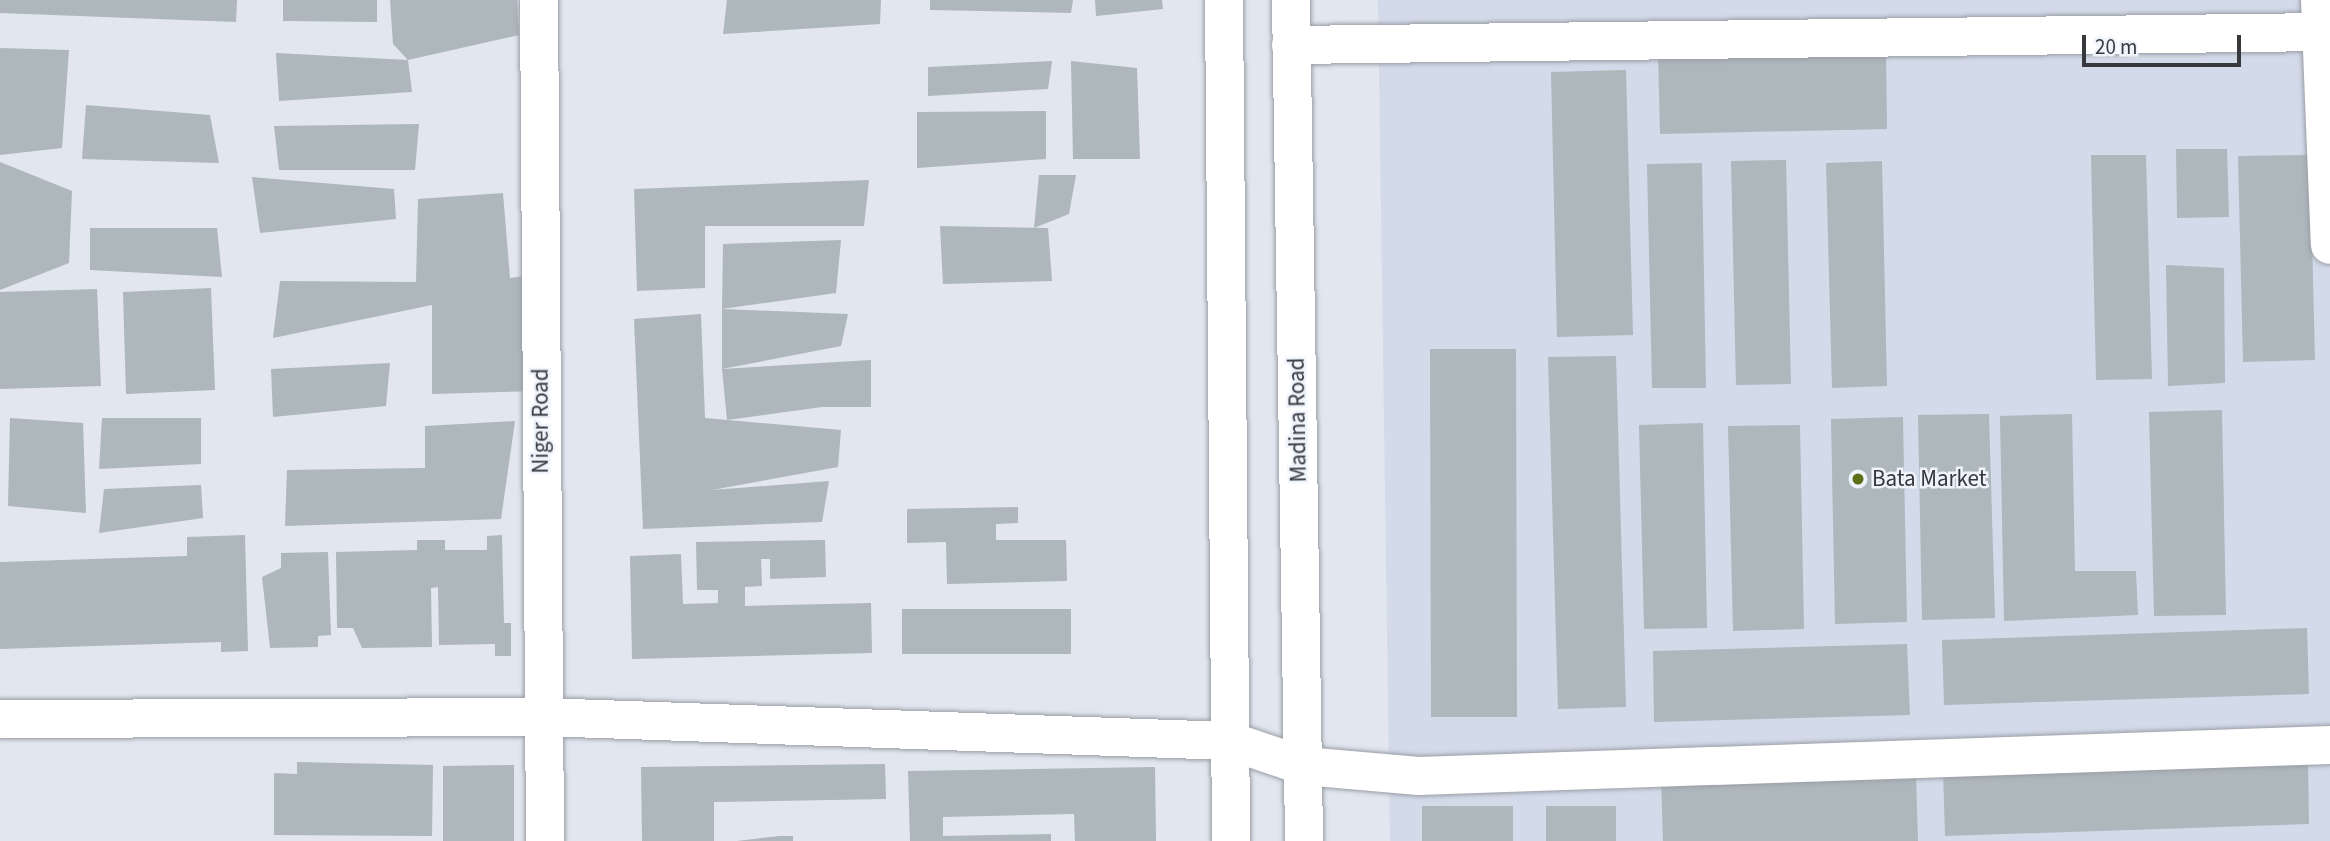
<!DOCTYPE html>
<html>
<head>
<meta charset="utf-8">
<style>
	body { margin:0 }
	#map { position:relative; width:2330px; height:841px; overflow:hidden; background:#e1e6ef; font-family:"Source Sans 3",sans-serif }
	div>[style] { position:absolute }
	.built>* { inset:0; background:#d3dae9 }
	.building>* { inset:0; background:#aeb7bc }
	.roads { filter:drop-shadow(0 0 2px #9a9ea6) drop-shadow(0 0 2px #9a9ea6) }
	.minor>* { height:38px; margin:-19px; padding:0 19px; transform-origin:19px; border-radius:19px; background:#fff }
	.major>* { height:38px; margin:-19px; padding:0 19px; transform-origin:19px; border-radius:19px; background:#fff }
	.dots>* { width:19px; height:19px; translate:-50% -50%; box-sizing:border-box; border:4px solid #eff3fc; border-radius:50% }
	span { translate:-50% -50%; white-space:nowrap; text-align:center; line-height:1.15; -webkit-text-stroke:5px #eff3fc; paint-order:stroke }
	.street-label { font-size:23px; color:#36383b }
	.poi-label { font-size:23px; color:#36383b }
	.left { translate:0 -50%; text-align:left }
	.scale { position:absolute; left:2082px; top:35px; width:159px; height:32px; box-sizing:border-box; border:4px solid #36383b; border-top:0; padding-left:9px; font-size:21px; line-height:24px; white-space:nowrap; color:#36383b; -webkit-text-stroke:5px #eff3fc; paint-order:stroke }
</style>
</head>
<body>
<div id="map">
	<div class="built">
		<i style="clip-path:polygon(1378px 0,2330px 0,2330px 841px,1390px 841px)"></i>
	</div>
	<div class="building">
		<i style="clip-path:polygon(0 0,237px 0,236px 22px,0 13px)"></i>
		<i style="clip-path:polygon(283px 0,377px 0,377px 22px,283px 21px)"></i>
		<i style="clip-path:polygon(390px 0,517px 0,519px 35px,408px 60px,412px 92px,279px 101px,276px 53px,408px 60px,393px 44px)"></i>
		<i style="clip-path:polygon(727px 0,881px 0,880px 24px,723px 34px)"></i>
		<i style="clip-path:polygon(930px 0,1073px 0,1071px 13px,930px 10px)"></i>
		<i style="clip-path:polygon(1095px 0,1162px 0,1163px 9px,1096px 16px)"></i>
		<i style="clip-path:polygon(0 48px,69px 50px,62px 148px,0 155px)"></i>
		<i style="clip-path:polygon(1886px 50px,1887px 129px,1660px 134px,1658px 54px)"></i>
		<i style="clip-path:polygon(1052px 61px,1048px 89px,928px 96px,928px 67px)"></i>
		<i style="clip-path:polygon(1071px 61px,1137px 68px,1140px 159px,1073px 159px)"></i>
		<i style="clip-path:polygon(1626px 70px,1633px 335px,1557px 337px,1551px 72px)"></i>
		<i style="clip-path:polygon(86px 105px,210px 115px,219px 163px,82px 159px)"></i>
		<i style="clip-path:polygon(1046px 111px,1046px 159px,917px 168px,917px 112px)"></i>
		<i style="clip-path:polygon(419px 124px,415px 170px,279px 170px,274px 126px)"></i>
		<i style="clip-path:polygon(2176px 149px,2227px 149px,2229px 217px,2177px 218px)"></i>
		<i style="clip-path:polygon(2091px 155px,2146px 155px,2152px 379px,2096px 380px)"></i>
		<i style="clip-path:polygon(2310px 155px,2315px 360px,2243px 362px,2238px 156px)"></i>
		<i style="clip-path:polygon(1786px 160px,1791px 384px,1736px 385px,1731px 161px)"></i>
		<i style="clip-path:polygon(1882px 161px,1887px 386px,1832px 388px,1826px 163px)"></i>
		<i style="clip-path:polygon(0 162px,72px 191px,69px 263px,0 290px)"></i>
		<i style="clip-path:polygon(1702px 163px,1706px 388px,1652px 388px,1647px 164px)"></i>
		<i style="clip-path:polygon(1039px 175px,1076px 175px,1069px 214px,1034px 228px)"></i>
		<i style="clip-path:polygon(252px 177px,394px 189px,396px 219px,260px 233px)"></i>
		<i style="clip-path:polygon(869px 180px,864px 226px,705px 226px,705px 288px,637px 291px,634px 189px)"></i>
		<i style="clip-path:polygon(503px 193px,510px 278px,532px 275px,538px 391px,432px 394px,432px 305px,273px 338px,280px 281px,416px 282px,418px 199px)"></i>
		<i style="clip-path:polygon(940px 226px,1048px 228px,1052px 281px,943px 284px)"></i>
		<i style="clip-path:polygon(90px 228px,217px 228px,222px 277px,90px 270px)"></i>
		<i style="clip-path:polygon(841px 240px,836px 293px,722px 309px,848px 314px,841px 346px,722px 369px,722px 309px,723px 244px)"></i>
		<i style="clip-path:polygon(2166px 265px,2224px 268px,2225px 383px,2168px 386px)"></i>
		<i style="clip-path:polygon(211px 288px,215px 390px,126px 394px,123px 292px)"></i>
		<i style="clip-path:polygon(97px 289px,101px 386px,0 389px,0 292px)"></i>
		<i style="clip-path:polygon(701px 314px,705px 418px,727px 420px,722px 369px,871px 360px,871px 407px,822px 407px,727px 420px,841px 430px,838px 467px,712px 490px,829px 481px,822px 522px,643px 529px,634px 319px)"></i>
		<i style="clip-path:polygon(1430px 349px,1516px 349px,1517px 717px,1431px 717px)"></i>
		<i style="clip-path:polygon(1616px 356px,1626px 707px,1558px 709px,1548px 357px)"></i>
		<i style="clip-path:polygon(390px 363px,386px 406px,273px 417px,271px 369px)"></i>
		<i style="clip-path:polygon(2222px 410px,2226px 615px,2154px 616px,2149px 412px)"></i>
		<i style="clip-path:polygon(1989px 414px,1995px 618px,1922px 620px,1918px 415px)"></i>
		<i style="clip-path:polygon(2072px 414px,2075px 571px,2136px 571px,2138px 615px,2004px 621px,2000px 416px)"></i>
		<i style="clip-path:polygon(1903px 417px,1907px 622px,1835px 624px,1831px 419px)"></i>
		<i style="clip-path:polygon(10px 418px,83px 423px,86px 513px,8px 506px)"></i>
		<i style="clip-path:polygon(102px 418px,201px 418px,201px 464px,99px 469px)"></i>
		<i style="clip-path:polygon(515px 421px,501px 519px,285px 526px,287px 470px,425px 468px,425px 426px)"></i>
		<i style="clip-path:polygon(1703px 423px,1707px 628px,1644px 629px,1639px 425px)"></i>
		<i style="clip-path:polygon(1800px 425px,1804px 629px,1733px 631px,1728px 426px)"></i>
		<i style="clip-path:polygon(201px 485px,203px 518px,99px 533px,104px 489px)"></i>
		<i style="clip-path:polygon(1018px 507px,1018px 523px,996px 524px,996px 540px,1066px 540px,1067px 581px,947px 584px,946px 542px,907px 543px,907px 509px)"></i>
		<i style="clip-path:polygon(245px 535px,248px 651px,221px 652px,221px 642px,0 649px,0 562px,187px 556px,187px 537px)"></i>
		<i style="clip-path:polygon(502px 535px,504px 623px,511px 623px,511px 656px,495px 656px,495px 644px,439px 645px,438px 587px,431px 588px,432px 647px,362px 648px,353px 628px,337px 628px,336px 552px,417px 550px,417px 540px,445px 540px,445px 550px,487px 550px,487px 536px)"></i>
		<i style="clip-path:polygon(825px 540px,826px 577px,770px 579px,770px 559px,761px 559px,762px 586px,745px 587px,745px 606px,871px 603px,872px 653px,632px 659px,630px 556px,681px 554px,683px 604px,718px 603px,718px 590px,697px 590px,696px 542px)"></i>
		<i style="clip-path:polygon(328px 552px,331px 635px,318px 636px,318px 647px,270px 648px,262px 577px,281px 568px,281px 553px)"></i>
		<i style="clip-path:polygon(902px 609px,1071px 609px,1071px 654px,902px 654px)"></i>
		<i style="clip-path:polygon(2307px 628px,2309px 694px,1944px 705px,1942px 640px)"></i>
		<i style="clip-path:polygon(1907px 644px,1910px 715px,1654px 722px,1653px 651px)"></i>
		<i style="clip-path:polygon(2308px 758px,2309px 824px,1945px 836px,1943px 770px)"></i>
		<i style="clip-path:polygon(297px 762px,433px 765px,432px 836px,274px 835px,274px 773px,297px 774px)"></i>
		<i style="clip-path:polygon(885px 764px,886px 799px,714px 802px,714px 841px,642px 841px,641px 767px)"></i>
		<i style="clip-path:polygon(514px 765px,514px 841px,443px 841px,443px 766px)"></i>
		<i style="clip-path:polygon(1155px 767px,1156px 841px,1075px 841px,1074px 814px,943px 817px,943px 836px,1051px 834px,1051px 841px,910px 841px,908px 771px)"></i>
		<i style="clip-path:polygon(1916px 774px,1918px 841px,1663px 841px,1661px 781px)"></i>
		<i style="clip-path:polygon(1422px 806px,1513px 806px,1513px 841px,1422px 841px)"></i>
		<i style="clip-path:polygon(1546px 806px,1616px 806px,1616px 841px,1546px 841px)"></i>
		<i style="clip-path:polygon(779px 836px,793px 836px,793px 841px,737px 841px)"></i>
	</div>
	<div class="roads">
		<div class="minor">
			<i style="left:539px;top:0;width:841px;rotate:89.59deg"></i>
			<i style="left:2320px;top:0;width:245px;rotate:87.7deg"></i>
			<i style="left:1291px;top:45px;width:1039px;rotate:-0.72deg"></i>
			<i style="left:0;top:719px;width:542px;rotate:-0.21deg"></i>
			<i style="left:542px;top:717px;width:688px;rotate:2deg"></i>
			<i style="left:1230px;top:741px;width:78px;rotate:18.7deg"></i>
			<i style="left:1304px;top:766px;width:115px;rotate:5deg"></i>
			<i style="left:1419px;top:776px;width:912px;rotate:-1.95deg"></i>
		</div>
		<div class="major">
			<i style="left:1224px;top:0;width:841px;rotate:89.52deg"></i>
			<i style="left:1291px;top:0;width:841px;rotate:89.11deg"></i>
		</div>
	</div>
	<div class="dots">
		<i style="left:1858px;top:479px;background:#5f6e19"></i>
	</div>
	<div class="street-label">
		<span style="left:1298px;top:420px;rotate:-91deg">Madina Road</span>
		<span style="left:541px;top:421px;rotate:-90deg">Niger Road</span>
	</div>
	<div class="poi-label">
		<span class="left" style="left:1872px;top:479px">Bata Market</span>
	</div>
	<div class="scale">20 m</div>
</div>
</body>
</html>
